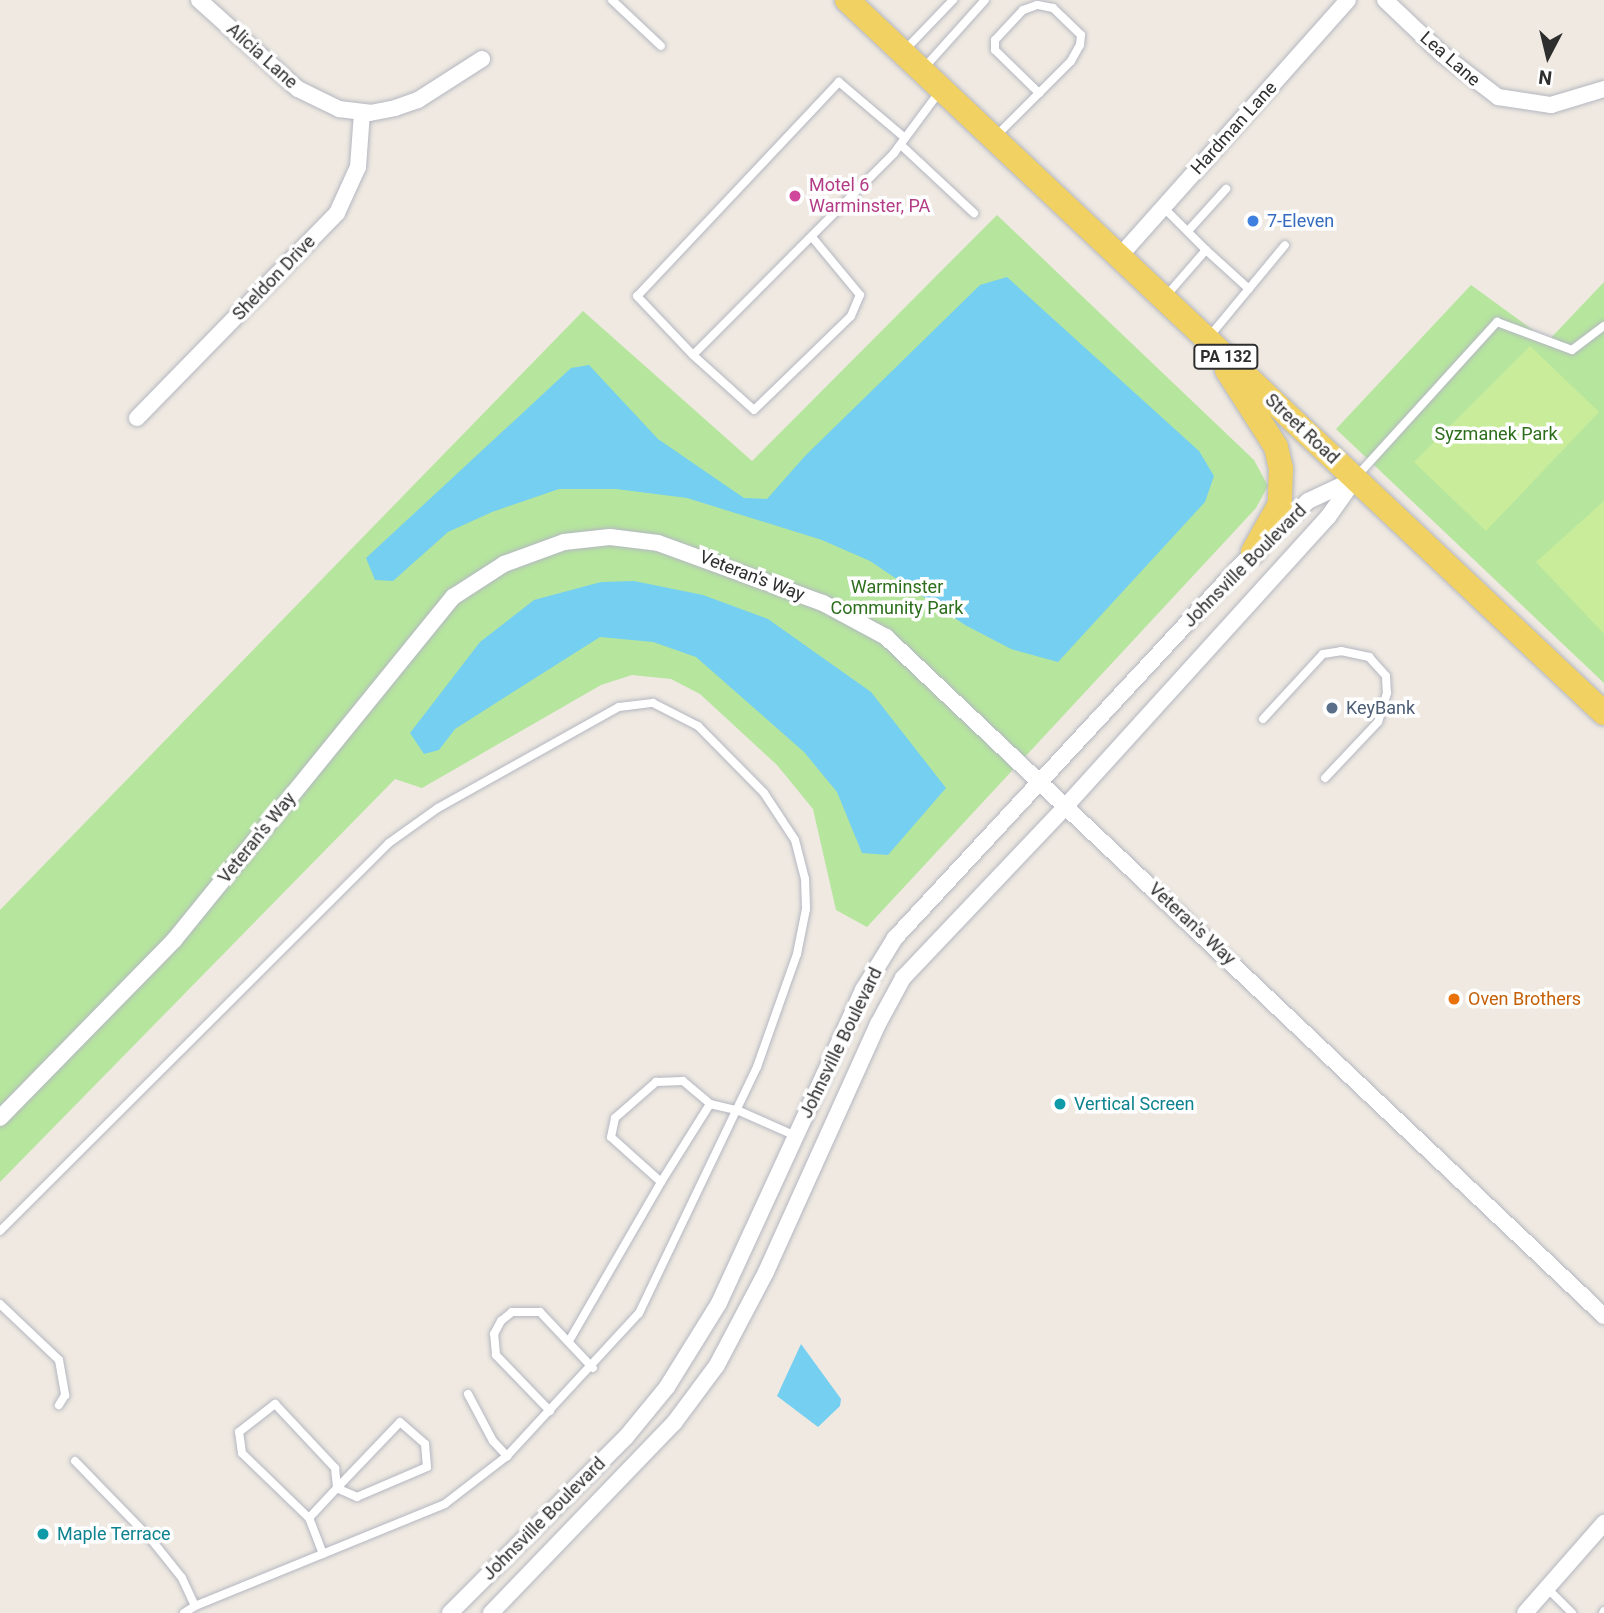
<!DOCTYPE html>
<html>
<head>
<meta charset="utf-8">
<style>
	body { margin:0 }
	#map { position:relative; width:1604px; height:1613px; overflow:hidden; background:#efe9e1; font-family:Roboto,sans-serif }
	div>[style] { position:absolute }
	.green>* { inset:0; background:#b6e59e }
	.pitch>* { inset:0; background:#c9ec9a }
	.water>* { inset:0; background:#75cff0 }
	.roads { filter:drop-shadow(0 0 2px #b4b7c1) drop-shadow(0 0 2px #b4b7c1) }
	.service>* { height:8px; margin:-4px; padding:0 4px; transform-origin:4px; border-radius:4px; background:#fff }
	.minor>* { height:16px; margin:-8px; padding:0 8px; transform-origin:8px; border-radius:8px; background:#fff }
	.primary>* { height:24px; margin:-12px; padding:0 12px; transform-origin:12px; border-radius:12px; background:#f2d163 }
	.dots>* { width:19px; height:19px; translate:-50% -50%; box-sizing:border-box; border:4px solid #fff; border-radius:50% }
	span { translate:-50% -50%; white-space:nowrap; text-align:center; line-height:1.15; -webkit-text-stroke:7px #fff; paint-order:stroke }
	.shield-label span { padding:2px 5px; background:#fff; border:2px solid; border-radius:5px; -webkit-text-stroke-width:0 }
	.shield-label { font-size:16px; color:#2e2e2e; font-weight:700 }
	.street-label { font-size:18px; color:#2e2e2e }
	.hotel-label { font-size:18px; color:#b23c85 }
	.left { translate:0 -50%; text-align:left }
	.shop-label { font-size:18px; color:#366cbe }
	.park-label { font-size:18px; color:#2c6e1b }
	.service-label { font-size:18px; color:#4e5e75 }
	.food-label { font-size:18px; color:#c56008 }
	.culture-label { font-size:18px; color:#0d838f }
	.north { position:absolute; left:1513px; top:21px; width:70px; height:70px; -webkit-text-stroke:5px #fff; paint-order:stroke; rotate:187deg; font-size:19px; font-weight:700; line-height:28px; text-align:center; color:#2e2e2e }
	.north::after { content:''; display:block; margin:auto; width:24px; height:32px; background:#2e2e2e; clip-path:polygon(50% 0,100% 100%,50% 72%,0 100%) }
</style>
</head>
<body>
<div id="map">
	<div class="green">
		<i style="clip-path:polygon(997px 215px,1254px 460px,1268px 486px,1256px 508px,867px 927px,836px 910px,813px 809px,777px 765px,700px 694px,671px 679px,632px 675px,601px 685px,422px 788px,395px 779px,0 1182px,0 910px,583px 311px,752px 461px)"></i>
		<i style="clip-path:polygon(1604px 282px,1604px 683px,1336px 429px,1471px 285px,1548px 341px)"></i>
	</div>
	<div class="pitch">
		<i style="clip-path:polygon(1530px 346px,1599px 412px,1486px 531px,1414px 462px)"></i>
		<i style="clip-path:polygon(1604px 501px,1604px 634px,1536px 562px)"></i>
	</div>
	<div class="water">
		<i style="clip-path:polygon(1007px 277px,1199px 451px,1214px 476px,1205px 502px,1058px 662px,1011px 649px,965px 625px,870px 561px,822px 540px,687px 498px,616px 489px,559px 489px,492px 512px,448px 532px,393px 581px,375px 580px,366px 558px,571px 368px,589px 365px,658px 439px,744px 498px,767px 499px,805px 456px,980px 285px)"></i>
		<i style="clip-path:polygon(634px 581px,703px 595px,768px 619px,871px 692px,946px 788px,888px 855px,862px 853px,837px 792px,804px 752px,696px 657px,653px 642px,600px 637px,455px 729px,439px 750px,424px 754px,410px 733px,480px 642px,534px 600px,601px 582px)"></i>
		<i style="clip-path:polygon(801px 1344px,841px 1399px,840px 1406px,818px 1427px,777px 1396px)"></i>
	</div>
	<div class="roads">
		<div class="service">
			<i style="left:612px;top:0;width:67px;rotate:43.2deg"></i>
			<i style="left:904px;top:51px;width:71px;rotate:-46.1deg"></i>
			<i style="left:924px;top:68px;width:91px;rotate:-48.1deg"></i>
			<i style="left:996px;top:136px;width:106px;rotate:-45deg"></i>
			<i style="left:1071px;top:61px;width:18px;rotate:-61deg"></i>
			<i style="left:1080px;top:45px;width:10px;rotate:-84deg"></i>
			<i style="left:1081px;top:35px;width:39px;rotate:-136deg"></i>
			<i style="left:1053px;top:8px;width:16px;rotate:-169deg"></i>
			<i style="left:1037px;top:5px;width:15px;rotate:160deg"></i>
			<i style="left:1023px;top:10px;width:41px;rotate:133deg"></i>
			<i style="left:995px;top:40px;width:10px;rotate:90deg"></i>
			<i style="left:995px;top:50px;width:62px;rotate:44.3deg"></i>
			<i style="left:905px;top:138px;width:87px;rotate:-139.7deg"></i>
			<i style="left:839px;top:82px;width:294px;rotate:133.3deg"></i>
			<i style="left:637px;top:296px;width:81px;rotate:46.5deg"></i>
			<i style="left:693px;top:355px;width:285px;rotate:-45.1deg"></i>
			<i style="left:894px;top:153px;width:77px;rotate:-53.4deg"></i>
			<i style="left:901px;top:145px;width:100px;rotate:43deg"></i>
			<i style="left:1163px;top:207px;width:61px;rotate:45deg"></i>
			<i style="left:1188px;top:231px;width:57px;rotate:-47.9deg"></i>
			<i style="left:1166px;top:296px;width:61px;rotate:-49deg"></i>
			<i style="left:1206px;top:250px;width:58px;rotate:42.2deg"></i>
			<i style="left:1209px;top:337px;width:119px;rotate:-50.4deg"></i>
			<i style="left:693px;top:355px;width:82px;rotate:42deg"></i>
			<i style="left:754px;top:410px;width:135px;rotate:-44.1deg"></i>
			<i style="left:851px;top:316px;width:23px;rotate:-67deg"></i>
			<i style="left:860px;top:295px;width:75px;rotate:-129.6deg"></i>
			<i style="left:1356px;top:477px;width:210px;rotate:-47.7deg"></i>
			<i style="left:1497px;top:322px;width:80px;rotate:20.5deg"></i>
			<i style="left:1572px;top:350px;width:40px;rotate:-37deg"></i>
			<i style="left:1263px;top:719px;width:88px;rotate:-47.3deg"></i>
			<i style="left:1323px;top:654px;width:18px;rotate:-9deg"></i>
			<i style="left:1341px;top:651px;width:29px;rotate:12deg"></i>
			<i style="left:1369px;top:657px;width:25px;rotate:48deg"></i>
			<i style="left:1386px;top:676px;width:17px;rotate:87deg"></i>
			<i style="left:1387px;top:693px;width:30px;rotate:107deg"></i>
			<i style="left:1378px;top:722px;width:77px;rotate:133.4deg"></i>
			<i style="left:710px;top:1104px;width:92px;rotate:122.1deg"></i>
			<i style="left:661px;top:1182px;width:67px;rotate:-138deg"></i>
			<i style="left:611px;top:1137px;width:19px;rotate:-78deg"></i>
			<i style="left:615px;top:1118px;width:55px;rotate:-41.3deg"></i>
			<i style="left:656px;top:1082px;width:27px;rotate:-2deg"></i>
			<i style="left:683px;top:1081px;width:35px;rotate:40deg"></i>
			<i style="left:710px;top:1104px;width:28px;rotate:13deg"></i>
			<i style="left:737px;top:1110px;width:64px;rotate:23.8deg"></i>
			<i style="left:0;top:1231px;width:549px;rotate:-44.93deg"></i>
			<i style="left:389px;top:843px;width:60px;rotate:-35.5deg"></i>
			<i style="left:438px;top:808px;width:207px;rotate:-29.2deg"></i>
			<i style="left:619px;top:707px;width:34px;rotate:-7deg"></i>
			<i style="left:653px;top:703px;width:51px;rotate:27.1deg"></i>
			<i style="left:698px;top:726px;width:94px;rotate:45.4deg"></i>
			<i style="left:764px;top:793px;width:56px;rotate:56.6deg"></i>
			<i style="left:795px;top:840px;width:40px;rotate:75.6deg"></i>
			<i style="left:805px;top:879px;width:30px;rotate:88deg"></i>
			<i style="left:806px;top:909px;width:46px;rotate:101.3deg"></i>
			<i style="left:797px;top:954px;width:120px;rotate:109.5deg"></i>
			<i style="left:757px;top:1067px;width:273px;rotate:115.6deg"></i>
			<i style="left:639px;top:1313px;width:195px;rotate:132.7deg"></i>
			<i style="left:507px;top:1456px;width:78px;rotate:142.3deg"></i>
			<i style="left:445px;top:1504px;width:270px;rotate:157.8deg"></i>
			<i style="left:0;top:1304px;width:81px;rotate:43.5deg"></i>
			<i style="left:59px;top:1360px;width:36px;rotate:80deg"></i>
			<i style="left:65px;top:1395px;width:12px;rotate:121deg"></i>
			<i style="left:569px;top:1341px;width:184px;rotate:-59.9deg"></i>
			<i style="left:468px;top:1394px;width:53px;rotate:62deg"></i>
			<i style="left:493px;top:1441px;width:21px;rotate:47deg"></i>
			<i style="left:550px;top:1411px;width:78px;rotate:-134deg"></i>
			<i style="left:496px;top:1355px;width:21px;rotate:-95deg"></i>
			<i style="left:494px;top:1334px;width:15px;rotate:-62deg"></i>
			<i style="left:501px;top:1321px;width:14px;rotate:-39deg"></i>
			<i style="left:512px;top:1312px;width:28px"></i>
			<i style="left:540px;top:1312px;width:77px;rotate:46.6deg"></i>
			<i style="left:75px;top:1461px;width:107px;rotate:45.8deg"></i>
			<i style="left:150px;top:1538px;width:51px;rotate:51.3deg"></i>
			<i style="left:182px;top:1578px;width:31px;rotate:65deg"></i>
			<i style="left:195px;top:1606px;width:13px;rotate:148deg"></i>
			<i style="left:309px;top:1518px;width:41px;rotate:-47deg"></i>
			<i style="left:337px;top:1488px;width:91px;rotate:-46.3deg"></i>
			<i style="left:400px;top:1422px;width:33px;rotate:41deg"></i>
			<i style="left:425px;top:1444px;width:23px;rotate:85deg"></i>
			<i style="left:427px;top:1467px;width:76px;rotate:156.8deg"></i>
			<i style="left:357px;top:1497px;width:22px;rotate:-156deg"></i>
			<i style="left:323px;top:1554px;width:39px;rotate:-111deg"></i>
			<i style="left:309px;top:1518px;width:93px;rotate:-135.9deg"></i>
			<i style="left:242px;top:1453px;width:21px;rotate:-98deg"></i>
			<i style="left:239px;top:1432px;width:46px;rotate:-37.9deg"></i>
			<i style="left:275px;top:1404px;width:88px;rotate:46.8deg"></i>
			<i style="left:335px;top:1468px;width:20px;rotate:84deg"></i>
			<i style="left:1548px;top:1589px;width:34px;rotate:45deg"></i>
			<i style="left:1603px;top:1613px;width:2px;rotate:-63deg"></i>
		</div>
		<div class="minor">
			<i style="left:199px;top:0;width:133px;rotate:42deg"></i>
			<i style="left:298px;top:89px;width:46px;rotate:26deg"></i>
			<i style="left:339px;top:109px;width:31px;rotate:7deg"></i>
			<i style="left:370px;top:113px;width:25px;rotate:-11deg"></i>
			<i style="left:395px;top:108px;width:24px;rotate:-19deg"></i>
			<i style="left:418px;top:100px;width:76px;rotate:-32.6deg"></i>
			<i style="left:1385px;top:0;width:79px;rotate:43.5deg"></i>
			<i style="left:1442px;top:54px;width:71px;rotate:37.5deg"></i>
			<i style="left:1498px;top:97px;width:54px;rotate:8.6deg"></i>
			<i style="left:1551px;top:105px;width:55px;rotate:-16.8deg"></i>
			<i style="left:1119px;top:257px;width:344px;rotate:-48.3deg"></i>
			<i style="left:137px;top:418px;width:286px;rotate:-45.7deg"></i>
			<i style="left:337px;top:213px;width:51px;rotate:-65.5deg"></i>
			<i style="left:358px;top:167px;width:54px;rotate:-85.8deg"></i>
			<i style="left:0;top:1118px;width:250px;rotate:-45.6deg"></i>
			<i style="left:175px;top:939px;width:441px;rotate:-50.9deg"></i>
			<i style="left:453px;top:597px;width:61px;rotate:-32.9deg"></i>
			<i style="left:504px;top:564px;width:64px;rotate:-20.1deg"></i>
			<i style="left:564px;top:542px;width:46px;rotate:-6.2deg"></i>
			<i style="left:610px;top:537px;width:48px;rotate:7.1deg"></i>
			<i style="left:658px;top:543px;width:176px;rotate:20deg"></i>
			<i style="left:823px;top:603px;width:72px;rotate:28.4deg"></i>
			<i style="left:886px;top:637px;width:988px;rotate:43.4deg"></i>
			<i style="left:450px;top:1613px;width:249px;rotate:-45deg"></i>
			<i style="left:626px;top:1437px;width:65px;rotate:-50.6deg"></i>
			<i style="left:667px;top:1387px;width:99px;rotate:-58.2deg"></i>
			<i style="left:719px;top:1303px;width:345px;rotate:-65.3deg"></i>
			<i style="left:863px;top:990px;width:61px;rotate:-58.4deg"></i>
			<i style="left:895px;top:938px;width:526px;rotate:-47.16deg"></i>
			<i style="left:1253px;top:552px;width:75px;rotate:-42.8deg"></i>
			<i style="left:1308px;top:501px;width:52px;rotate:-25.1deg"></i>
			<i style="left:491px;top:1613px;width:264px;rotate:-46.1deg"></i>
			<i style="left:674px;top:1423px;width:72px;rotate:-53.4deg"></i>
			<i style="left:717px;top:1365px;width:105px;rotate:-62.2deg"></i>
			<i style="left:766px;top:1272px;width:272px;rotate:-65.7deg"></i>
			<i style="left:878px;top:1024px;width:52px;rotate:-61.5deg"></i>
			<i style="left:903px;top:978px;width:236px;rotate:-46.5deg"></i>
			<i style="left:1065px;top:807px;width:391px;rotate:-47.8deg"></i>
			<i style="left:1328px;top:517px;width:43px;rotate:-54.5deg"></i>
			<i style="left:1525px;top:1613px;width:120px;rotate:-48.7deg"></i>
		</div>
		<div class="primary">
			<i style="left:847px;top:0;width:1040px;rotate:43.29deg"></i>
			<i style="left:1227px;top:370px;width:91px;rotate:57.5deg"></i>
			<i style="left:1276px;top:447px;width:22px;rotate:77deg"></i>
			<i style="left:1281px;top:468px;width:36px;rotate:92deg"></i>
			<i style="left:1280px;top:504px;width:55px;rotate:119.4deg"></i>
		</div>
	</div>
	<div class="dots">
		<i style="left:795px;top:196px;background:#d1479c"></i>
		<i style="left:1253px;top:221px;background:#3f7fe0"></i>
		<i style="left:1332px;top:708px;background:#5c6f8a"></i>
		<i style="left:1454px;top:999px;background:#e8710a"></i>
		<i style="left:1060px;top:1104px;background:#0f9aa8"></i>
		<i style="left:43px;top:1534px;background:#0f9aa8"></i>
	</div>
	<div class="shield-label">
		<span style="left:1226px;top:357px">PA 132</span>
	</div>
	<div class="street-label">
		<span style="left:262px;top:56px;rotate:42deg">Alicia Lane</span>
		<span style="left:1450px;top:59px;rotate:41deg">Lea Lane</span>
		<span style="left:1234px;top:128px;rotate:-48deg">Hardman Lane</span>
		<span style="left:274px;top:278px;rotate:-46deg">Sheldon Drive</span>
		<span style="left:1302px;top:429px;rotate:43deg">Street Road</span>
		<span style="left:1245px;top:566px;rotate:-45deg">Johnsville Boulevard</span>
		<span style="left:752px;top:576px;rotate:21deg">Veteran's Way</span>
		<span style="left:257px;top:838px;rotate:-51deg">Veteran's Way</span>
		<span style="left:1192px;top:924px;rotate:43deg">Veteran's Way</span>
		<span style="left:841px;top:1043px;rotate:-64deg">Johnsville Boulevard</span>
		<span style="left:544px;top:1519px;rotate:-45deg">Johnsville Boulevard</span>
	</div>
	<div class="hotel-label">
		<span class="left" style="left:809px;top:196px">Motel 6<br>Warminster, PA</span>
	</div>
	<div class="shop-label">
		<span class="left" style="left:1267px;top:221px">7-Eleven</span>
	</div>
	<div class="park-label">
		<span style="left:1496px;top:434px">Syzmanek Park</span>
		<span style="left:897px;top:598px">Warminster<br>Community Park</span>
	</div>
	<div class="service-label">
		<span class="left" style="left:1346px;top:708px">KeyBank</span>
	</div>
	<div class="food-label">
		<span class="left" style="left:1468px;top:999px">Oven Brothers</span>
	</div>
	<div class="culture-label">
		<span class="left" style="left:1074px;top:1104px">Vertical Screen</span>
		<span class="left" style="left:57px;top:1534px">Maple Terrace</span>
	</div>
	<div class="north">N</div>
</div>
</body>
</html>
